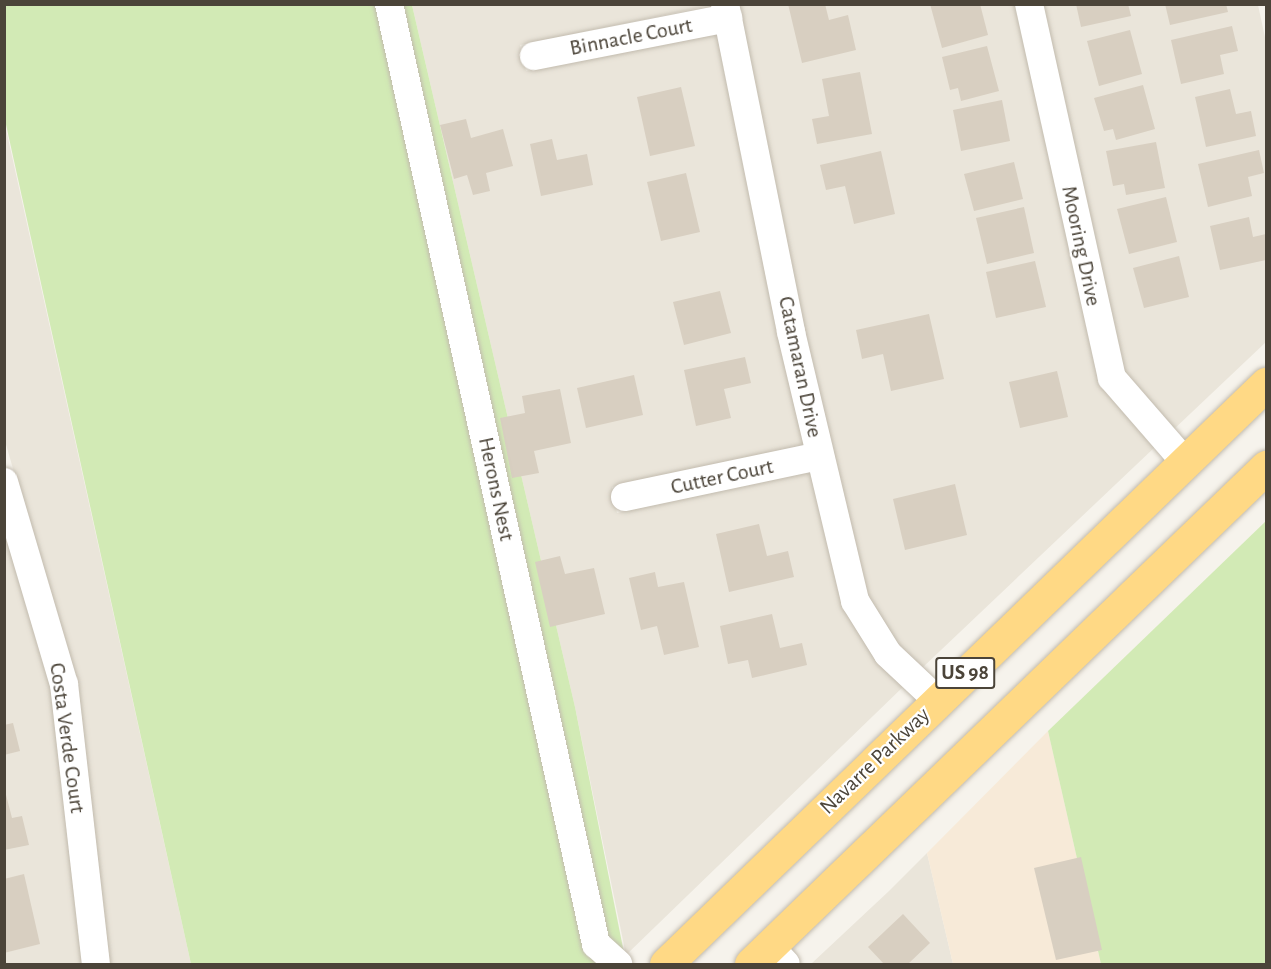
<!DOCTYPE html>
<html>
<head>
<meta charset="utf-8">
<style>
	body { margin:0 }
	#map { position:relative; width:1271px; height:969px; overflow:hidden; background:#f6f3ec; font-family:"Alegreya Sans",sans-serif }
	div>[style] { position:absolute }
	.residential>* { inset:0; background:#eae5da }
	.commercial>* { inset:0; background:#f7ead8 }
	.green>* { inset:0; background:#d2eab5 }
	.building>* { inset:0; background:#d8cfc1 }
	.roads { filter:drop-shadow(0 0 2px #c2bbae) drop-shadow(0 0 2px #c2bbae) }
	.minor>* { height:28px; margin:-14px; padding:0 14px; transform-origin:14px; border-radius:14px; background:#fff }
	.trunk>* { height:33px; margin:-16.5px; padding:0 16.5px; transform-origin:16.5px; border-radius:16.5px; background:#ffd985 }
	span { translate:-50% -50%; white-space:nowrap; text-align:center; line-height:1.15; -webkit-text-stroke:4.5px #fff; paint-order:stroke }
	.shield-label span { padding:2px 4px; background:#fff; border:2px solid; border-radius:4px; -webkit-text-stroke-width:0 }
	.shield-label { font-size:21px; color:#4b4439; font-weight:700 }
	.street-label { font-size:22px; color:#4b4439 }
	.frame { position:absolute; inset:0; border:6px solid #4b4439; pointer-events:none }
</style>
</head>
<body>
<div id="map">
	<div class="residential">
		<i style="clip-path:polygon(412px 5px,713px 5px,520px 45px,526px 71px,719px 34px,805px 445px,612px 487px,617px 513px,811px 471px,904px 686px,626px 955px,575px 707px)"></i>
		<i style="clip-path:polygon(737px 5px,1017px 5px,1101px 382px,1155px 447px,921px 669px,896px 645px,866px 596px,802px 330px)"></i>
		<i style="clip-path:polygon(1041px 5px,1258px 5px,1266px 42px,1266px 342px,1172px 431px,1122px 372px)"></i>
		<i style="clip-path:polygon(4px 120px,191px 964px,108px 964px,75px 683px,5px 441px)"></i>
		<i style="clip-path:polygon(4px 523px,52px 686px,84px 964px,5px 964px)"></i>
		<i style="clip-path:polygon(927px 853px,953px 964px,811px 964px,889px 891px)"></i>
	</div>
	<div class="commercial">
		<i style="clip-path:polygon(1048px 731px,1101px 964px,953px 964px,927px 853px)"></i>
	</div>
	<div class="green">
		<i style="clip-path:polygon(4px 5px,378px 5px,600px 964px,191px 964px,5px 120px)"></i>
		<i style="clip-path:polygon(401px 5px,412px 5px,575px 707px,624px 953px,606px 937px)"></i>
		<i style="clip-path:polygon(1266px 521px,1266px 964px,1101px 964px,1048px 731px)"></i>
	</div>
	<div class="building">
		<i style="clip-path:polygon(788px 4px,825px 4px,829px 20px,848px 15px,856px 50px,802px 63px)"></i>
		<i style="clip-path:polygon(930px 4px,980px 4px,988px 35px,942px 48px)"></i>
		<i style="clip-path:polygon(1076px 4px,1128px 4px,1131px 16px,1081px 27px)"></i>
		<i style="clip-path:polygon(1165px 4px,1226px 4px,1228px 12px,1170px 25px)"></i>
		<i style="clip-path:polygon(1232px 26px,1238px 51px,1220px 55px,1224px 74px,1181px 84px,1171px 40px)"></i>
		<i style="clip-path:polygon(1130px 30px,1142px 74px,1099px 86px,1087px 41px)"></i>
		<i style="clip-path:polygon(987px 46px,999px 91px,961px 101px,958px 88px,950px 90px,942px 57px)"></i>
		<i style="clip-path:polygon(860px 72px,872px 134px,817px 144px,812px 119px,829px 116px,822px 79px)"></i>
		<i style="clip-path:polygon(1143px 85px,1155px 129px,1116px 140px,1113px 129px,1104px 131px,1094px 98px)"></i>
		<i style="clip-path:polygon(681px 87px,695px 146px,650px 156px,637px 97px)"></i>
		<i style="clip-path:polygon(1230px 89px,1236px 114px,1251px 111px,1256px 136px,1206px 147px,1195px 97px)"></i>
		<i style="clip-path:polygon(1002px 100px,1010px 141px,961px 151px,953px 110px)"></i>
		<i style="clip-path:polygon(466px 119px,471px 138px,503px 129px,513px 166px,486px 173px,490px 191px,473px 195px,467px 175px,454px 179px,440px 125px)"></i>
		<i style="clip-path:polygon(552px 139px,557px 160px,587px 154px,593px 185px,541px 196px,530px 144px)"></i>
		<i style="clip-path:polygon(1156px 142px,1165px 188px,1126px 195px,1124px 184px,1113px 186px,1106px 151px)"></i>
		<i style="clip-path:polygon(1259px 150px,1264px 173px,1248px 177px,1252px 196px,1208px 207px,1198px 164px)"></i>
		<i style="clip-path:polygon(881px 151px,895px 214px,854px 224px,845px 186px,826px 190px,820px 165px)"></i>
		<i style="clip-path:polygon(1014px 162px,1023px 199px,974px 211px,964px 174px)"></i>
		<i style="clip-path:polygon(686px 173px,700px 232px,661px 241px,647px 182px)"></i>
		<i style="clip-path:polygon(1166px 197px,1177px 242px,1129px 254px,1117px 209px)"></i>
		<i style="clip-path:polygon(1024px 207px,1034px 253px,987px 264px,976px 218px)"></i>
		<i style="clip-path:polygon(1249px 217px,1253px 237px,1266px 234px,1266px 260px,1220px 270px,1210px 226px)"></i>
		<i style="clip-path:polygon(1179px 256px,1189px 297px,1144px 308px,1133px 268px)"></i>
		<i style="clip-path:polygon(1035px 261px,1046px 307px,996px 318px,986px 272px)"></i>
		<i style="clip-path:polygon(720px 291px,731px 333px,684px 345px,673px 302px)"></i>
		<i style="clip-path:polygon(929px 314px,944px 379px,891px 391px,883px 354px,862px 359px,856px 330px)"></i>
		<i style="clip-path:polygon(745px 357px,751px 383px,724px 389px,731px 418px,696px 426px,684px 370px)"></i>
		<i style="clip-path:polygon(1057px 371px,1068px 417px,1020px 428px,1009px 382px)"></i>
		<i style="clip-path:polygon(634px 375px,643px 415px,586px 428px,577px 388px)"></i>
		<i style="clip-path:polygon(560px 389px,571px 443px,534px 451px,539px 473px,512px 478px,500px 418px,525px 413px,522px 396px)"></i>
		<i style="clip-path:polygon(955px 484px,967px 535px,905px 550px,893px 499px)"></i>
		<i style="clip-path:polygon(759px 524px,767px 556px,788px 551px,794px 577px,729px 592px,716px 534px)"></i>
		<i style="clip-path:polygon(560px 556px,565px 574px,594px 568px,605px 614px,550px 627px,535px 562px)"></i>
		<i style="clip-path:polygon(655px 572px,658px 587px,684px 582px,699px 647px,664px 655px,657px 626px,641px 630px,629px 578px)"></i>
		<i style="clip-path:polygon(772px 614px,780px 648px,802px 643px,807px 665px,752px 678px,748px 660px,728px 664px,720px 626px)"></i>
		<i style="clip-path:polygon(13px 723px,20px 751px,4px 755px,4px 725px)"></i>
		<i style="clip-path:polygon(4px 787px,12px 818px,22px 816px,29px 845px,4px 850px)"></i>
		<i style="clip-path:polygon(1081px 857px,1102px 950px,1056px 960px,1034px 868px)"></i>
		<i style="clip-path:polygon(24px 874px,40px 944px,4px 953px,4px 879px)"></i>
		<i style="clip-path:polygon(903px 914px,930px 943px,908px 964px,884px 964px,868px 947px)"></i>
	</div>
	<div class="roads">
		<div class="minor">
			<i style="left:389px;top:4px;width:963px;rotate:77.58deg"></i>
			<i style="left:596px;top:944px;width:30px;rotate:42deg"></i>
			<i style="left:725px;top:4px;width:335px;rotate:78.6deg"></i>
			<i style="left:791px;top:332px;width:277px;rotate:76.6deg"></i>
			<i style="left:855px;top:601px;width:62px;rotate:58.1deg"></i>
			<i style="left:888px;top:654px;width:67px;rotate:43.2deg"></i>
			<i style="left:1029px;top:4px;width:383px;rotate:77.5deg"></i>
			<i style="left:1112px;top:378px;width:111px;rotate:49deg"></i>
			<i style="left:534px;top:56px;width:198px;rotate:-11.1deg"></i>
			<i style="left:4px;top:482px;width:211px;rotate:73.5deg"></i>
			<i style="left:64px;top:684px;width:282px;rotate:83.5deg"></i>
			<i style="left:625px;top:497px;width:198px;rotate:-11.9deg"></i>
			<i style="left:770px;top:947px;width:23px;rotate:47deg"></i>
		</div>
		<div class="trunk">
			<i style="left:666px;top:964px;width:835px;rotate:-44.03deg"></i>
			<i style="left:751px;top:964px;width:716px;rotate:-43.98deg"></i>
		</div>
	</div>
	<div class="shield-label">
		<span style="left:965px;top:673px">US 98</span>
	</div>
	<div class="street-label">
		<span style="left:631px;top:37px;rotate:-11deg">Binnacle Court</span>
		<span style="left:1081px;top:246px;rotate:78deg">Mooring Drive</span>
		<span style="left:800px;top:367px;rotate:78deg">Catamaran Drive</span>
		<span style="left:722px;top:477px;rotate:-12deg">Cutter Court</span>
		<span style="left:496px;top:489px;rotate:78deg">Herons Nest</span>
		<span style="left:67px;top:738px;rotate:82deg">Costa Verde Court</span>
		<span style="left:875px;top:761px;rotate:-44deg">Navarre Parkway</span>
	</div>
	<div class="frame"></div>
</div>
</body>
</html>
